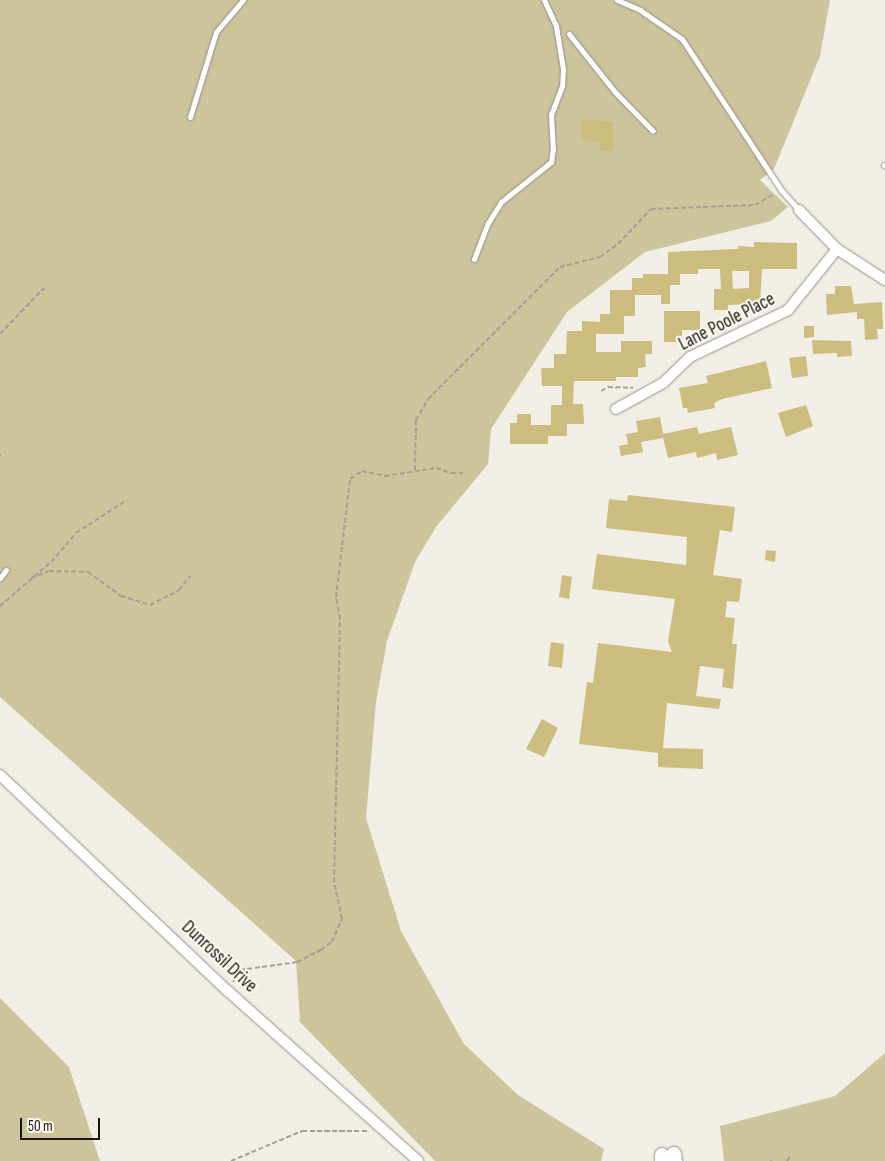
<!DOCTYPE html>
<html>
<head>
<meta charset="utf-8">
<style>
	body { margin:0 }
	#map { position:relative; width:885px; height:1161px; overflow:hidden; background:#f0eee5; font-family:"Sofia Sans Condensed",sans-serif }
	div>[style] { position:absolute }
	.green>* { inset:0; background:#cdc49b }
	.building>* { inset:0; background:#ccbd7f }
	.path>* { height:2px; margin-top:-1px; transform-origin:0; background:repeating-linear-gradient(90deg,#a1a099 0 5px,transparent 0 7.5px) }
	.roads { filter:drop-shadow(0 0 1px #94928a) drop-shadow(0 0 1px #94928a) }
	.lane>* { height:5px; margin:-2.5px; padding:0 2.5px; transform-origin:2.5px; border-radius:2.5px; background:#fff }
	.street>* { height:10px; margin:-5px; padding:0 5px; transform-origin:5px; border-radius:5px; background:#fff }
	.secondary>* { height:14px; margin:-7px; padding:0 7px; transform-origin:7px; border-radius:7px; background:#fff }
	span { translate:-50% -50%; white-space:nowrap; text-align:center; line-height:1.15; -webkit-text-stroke:4px #fdfbf3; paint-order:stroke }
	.street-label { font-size:19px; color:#171714 }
	.scale { position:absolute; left:20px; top:1118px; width:80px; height:22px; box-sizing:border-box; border:2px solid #171714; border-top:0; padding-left:6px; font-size:15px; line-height:18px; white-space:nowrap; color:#171714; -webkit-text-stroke:4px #fdfbf3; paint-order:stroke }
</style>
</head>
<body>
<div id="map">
	<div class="green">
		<i style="clip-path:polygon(0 0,830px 0,820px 56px,774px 169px,760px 180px,788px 207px,771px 221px,645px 252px,567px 312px,491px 429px,488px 464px,436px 527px,415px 562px,387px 641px,376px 702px,366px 818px,401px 931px,464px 1044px,518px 1095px,604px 1149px,601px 1161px,435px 1161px,300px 1022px,296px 961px,0 697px)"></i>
		<i style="clip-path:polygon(0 998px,69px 1067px,100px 1161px,0 1161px)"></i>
		<i style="clip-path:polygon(885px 1053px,885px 1161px,724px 1161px,720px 1126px,835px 1096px)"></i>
	</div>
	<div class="building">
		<i style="clip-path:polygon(582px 119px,613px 122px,613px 151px,600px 151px,600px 142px,581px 140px)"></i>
		<i style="clip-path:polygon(evenodd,754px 242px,797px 243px,797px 269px,762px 269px,760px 304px,728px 305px,728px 310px,714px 310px,714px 289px,721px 289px,720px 269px,698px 269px,698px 274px,680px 274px,680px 285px,670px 285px,670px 304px,661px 304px,661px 295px,635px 295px,635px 316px,624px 316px,624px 334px,596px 334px,596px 352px,621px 352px,621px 341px,652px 341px,652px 354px,645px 354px,646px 367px,638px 368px,638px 377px,616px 377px,616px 381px,574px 381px,573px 404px,583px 404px,584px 424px,567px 424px,567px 436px,548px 436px,548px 444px,510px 444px,510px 423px,517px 423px,517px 414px,531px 414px,531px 425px,551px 425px,551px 405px,562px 405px,562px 386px,542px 386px,541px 368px,554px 368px,554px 354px,566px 354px,567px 331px,582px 331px,582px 321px,600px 322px,600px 314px,610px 314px,610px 290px,632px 290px,632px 278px,643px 278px,643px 274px,668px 274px,668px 252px,738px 249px,738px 246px,754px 247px,754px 242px,732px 271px,749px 271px,749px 288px,733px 289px,732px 271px)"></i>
		<i style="clip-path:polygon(835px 286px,851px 286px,854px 304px,882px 302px,883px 329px,877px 329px,878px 339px,865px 340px,864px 319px,857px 319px,857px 312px,827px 315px,826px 294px,835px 294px)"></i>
		<i style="clip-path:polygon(664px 311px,700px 311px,700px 330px,682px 330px,682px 336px,676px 336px,676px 342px,664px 342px)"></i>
		<i style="clip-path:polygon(804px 326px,814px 326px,814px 337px,804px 338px)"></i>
		<i style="clip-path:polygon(812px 340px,851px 341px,852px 356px,837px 357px,837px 353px,813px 354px)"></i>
		<i style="clip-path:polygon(806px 356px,808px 376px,792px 378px,789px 358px)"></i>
		<i style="clip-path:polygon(766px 361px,772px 388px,722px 399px,714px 403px,715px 408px,704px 410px,688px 413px,687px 408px,683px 408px,679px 388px,708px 383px,706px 376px)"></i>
		<i style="clip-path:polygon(806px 405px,813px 426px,786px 437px,778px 413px)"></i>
		<i style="clip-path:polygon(660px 417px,663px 434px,697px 427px,699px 434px,731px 427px,738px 455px,717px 460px,716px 453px,697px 458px,696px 452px,668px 458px,663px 438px,641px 442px,643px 452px,621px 456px,619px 446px,628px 444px,626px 434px,638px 432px,636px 421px)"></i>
		<i style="clip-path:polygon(628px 495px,735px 507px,732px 532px,720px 530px,713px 575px,742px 579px,739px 602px,727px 601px,725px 617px,735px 618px,732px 644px,737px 644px,733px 689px,722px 687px,724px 669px,700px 666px,696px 696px,721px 699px,719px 709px,667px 703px,663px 748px,703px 749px,703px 769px,658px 767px,658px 753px,579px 744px,587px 682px,593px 683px,598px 643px,672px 652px,668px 641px,675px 599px,592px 589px,597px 554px,686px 565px,687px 537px,606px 528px,609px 499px,627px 501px)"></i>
		<i style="clip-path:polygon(766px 550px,776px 551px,775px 562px,765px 560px)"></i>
		<i style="clip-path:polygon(562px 575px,572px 577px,569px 599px,559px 597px)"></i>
		<i style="clip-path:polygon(551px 642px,564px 644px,562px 668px,548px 666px)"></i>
		<i style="clip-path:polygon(542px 719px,558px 728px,544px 757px,526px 749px)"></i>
	</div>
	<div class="path">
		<i style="left:0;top:334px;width:64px;rotate:-46.3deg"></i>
		<i style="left:601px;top:391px;width:8px;rotate:-30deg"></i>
		<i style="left:608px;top:387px;width:25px;rotate:2deg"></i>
		<i style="left:0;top:454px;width:2px;rotate:90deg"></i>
		<i style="left:415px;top:470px;width:50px;rotate:-88.9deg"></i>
		<i style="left:416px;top:420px;width:24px;rotate:-60deg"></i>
		<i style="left:428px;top:399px;width:187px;rotate:-45deg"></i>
		<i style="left:560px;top:267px;width:41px;rotate:-14deg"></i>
		<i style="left:600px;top:257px;width:22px;rotate:-36deg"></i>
		<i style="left:618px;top:244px;width:48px;rotate:-46.7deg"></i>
		<i style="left:651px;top:209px;width:104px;rotate:-2.2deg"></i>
		<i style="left:755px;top:205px;width:22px;rotate:-30deg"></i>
		<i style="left:31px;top:578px;width:19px;rotate:-21deg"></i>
		<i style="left:49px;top:571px;width:39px;rotate:1deg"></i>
		<i style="left:88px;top:572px;width:41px;rotate:36deg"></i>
		<i style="left:121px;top:596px;width:30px;rotate:17deg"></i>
		<i style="left:150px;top:605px;width:33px;rotate:-27deg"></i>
		<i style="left:179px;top:590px;width:18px;rotate:-52deg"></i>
		<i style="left:0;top:606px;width:67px;rotate:-40.8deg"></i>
		<i style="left:51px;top:562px;width:38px;rotate:-49deg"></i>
		<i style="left:76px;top:533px;width:59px;rotate:-33.1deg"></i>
		<i style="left:233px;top:982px;width:14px;rotate:-60deg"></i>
		<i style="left:240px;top:970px;width:58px;rotate:-8deg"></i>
		<i style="left:297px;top:962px;width:27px;rotate:-27deg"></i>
		<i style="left:321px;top:950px;width:14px;rotate:-36deg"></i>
		<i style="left:332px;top:942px;width:25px;rotate:-67deg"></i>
		<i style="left:342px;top:919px;width:38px;rotate:-102deg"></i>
		<i style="left:334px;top:882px;width:263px;rotate:-88.7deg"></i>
		<i style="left:340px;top:619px;width:22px;rotate:-100deg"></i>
		<i style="left:336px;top:597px;width:119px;rotate:-83.2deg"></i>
		<i style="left:350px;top:479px;width:14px;rotate:-34deg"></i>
		<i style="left:362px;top:471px;width:24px;rotate:12deg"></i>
		<i style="left:385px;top:476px;width:52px;rotate:-8.9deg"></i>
		<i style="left:436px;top:468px;width:16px;rotate:18deg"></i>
		<i style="left:451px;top:473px;width:12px"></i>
		<i style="left:771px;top:1160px;width:1px;rotate:45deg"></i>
		<i style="left:231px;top:1161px;width:77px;rotate:-22.9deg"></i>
		<i style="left:302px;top:1131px;width:66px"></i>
		<i style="left:787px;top:1161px;width:6px;rotate:-59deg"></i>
	</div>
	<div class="roads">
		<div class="lane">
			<i style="left:544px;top:0;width:29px;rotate:65deg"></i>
			<i style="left:556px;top:26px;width:44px;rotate:80.8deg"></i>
			<i style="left:563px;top:69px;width:17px;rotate:93deg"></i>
			<i style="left:562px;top:86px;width:30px;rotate:111deg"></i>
			<i style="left:551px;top:114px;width:36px;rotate:87deg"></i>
			<i style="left:617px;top:0;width:25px;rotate:23deg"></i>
			<i style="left:640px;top:10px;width:51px;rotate:34.6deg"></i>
			<i style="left:682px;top:39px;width:181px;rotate:56.7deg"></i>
			<i style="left:781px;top:190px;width:27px;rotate:48deg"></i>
			<i style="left:569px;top:34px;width:74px;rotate:51.6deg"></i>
			<i style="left:615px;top:92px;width:54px;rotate:45.7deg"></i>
			<i style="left:190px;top:117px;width:89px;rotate:-73deg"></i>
			<i style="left:216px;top:32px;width:42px;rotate:-49.8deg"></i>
			<i style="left:884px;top:165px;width:1px"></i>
			<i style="left:474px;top:259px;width:39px;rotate:-69deg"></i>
			<i style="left:488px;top:223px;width:25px;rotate:-58deg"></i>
			<i style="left:501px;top:202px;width:64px;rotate:-38.7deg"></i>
			<i style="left:551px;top:162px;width:14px;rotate:-82deg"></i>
			<i style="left:0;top:578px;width:10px;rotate:-53deg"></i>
		</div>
		<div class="street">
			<i style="left:799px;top:210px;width:54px;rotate:45.7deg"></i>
			<i style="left:837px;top:249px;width:57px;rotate:32.9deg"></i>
			<i style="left:616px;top:409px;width:54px;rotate:-29deg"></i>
			<i style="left:663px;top:383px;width:37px;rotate:-44deg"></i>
			<i style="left:690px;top:357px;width:109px;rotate:-25.6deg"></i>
			<i style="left:788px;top:310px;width:78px;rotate:-51.2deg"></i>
			<i style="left:0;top:775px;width:314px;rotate:43.5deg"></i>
			<i style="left:228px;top:991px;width:255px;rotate:41.8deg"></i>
		</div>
		<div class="secondary">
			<i style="left:674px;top:1154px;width:7px;rotate:82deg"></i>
			<i style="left:662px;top:1155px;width:6px;rotate:90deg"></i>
		</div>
	</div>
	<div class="street-label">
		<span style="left:727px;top:322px;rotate:-27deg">Lane Poole Place</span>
		<span style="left:219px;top:957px;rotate:43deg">Dunrossil Drive</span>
	</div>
	<div class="scale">50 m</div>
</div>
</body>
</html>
